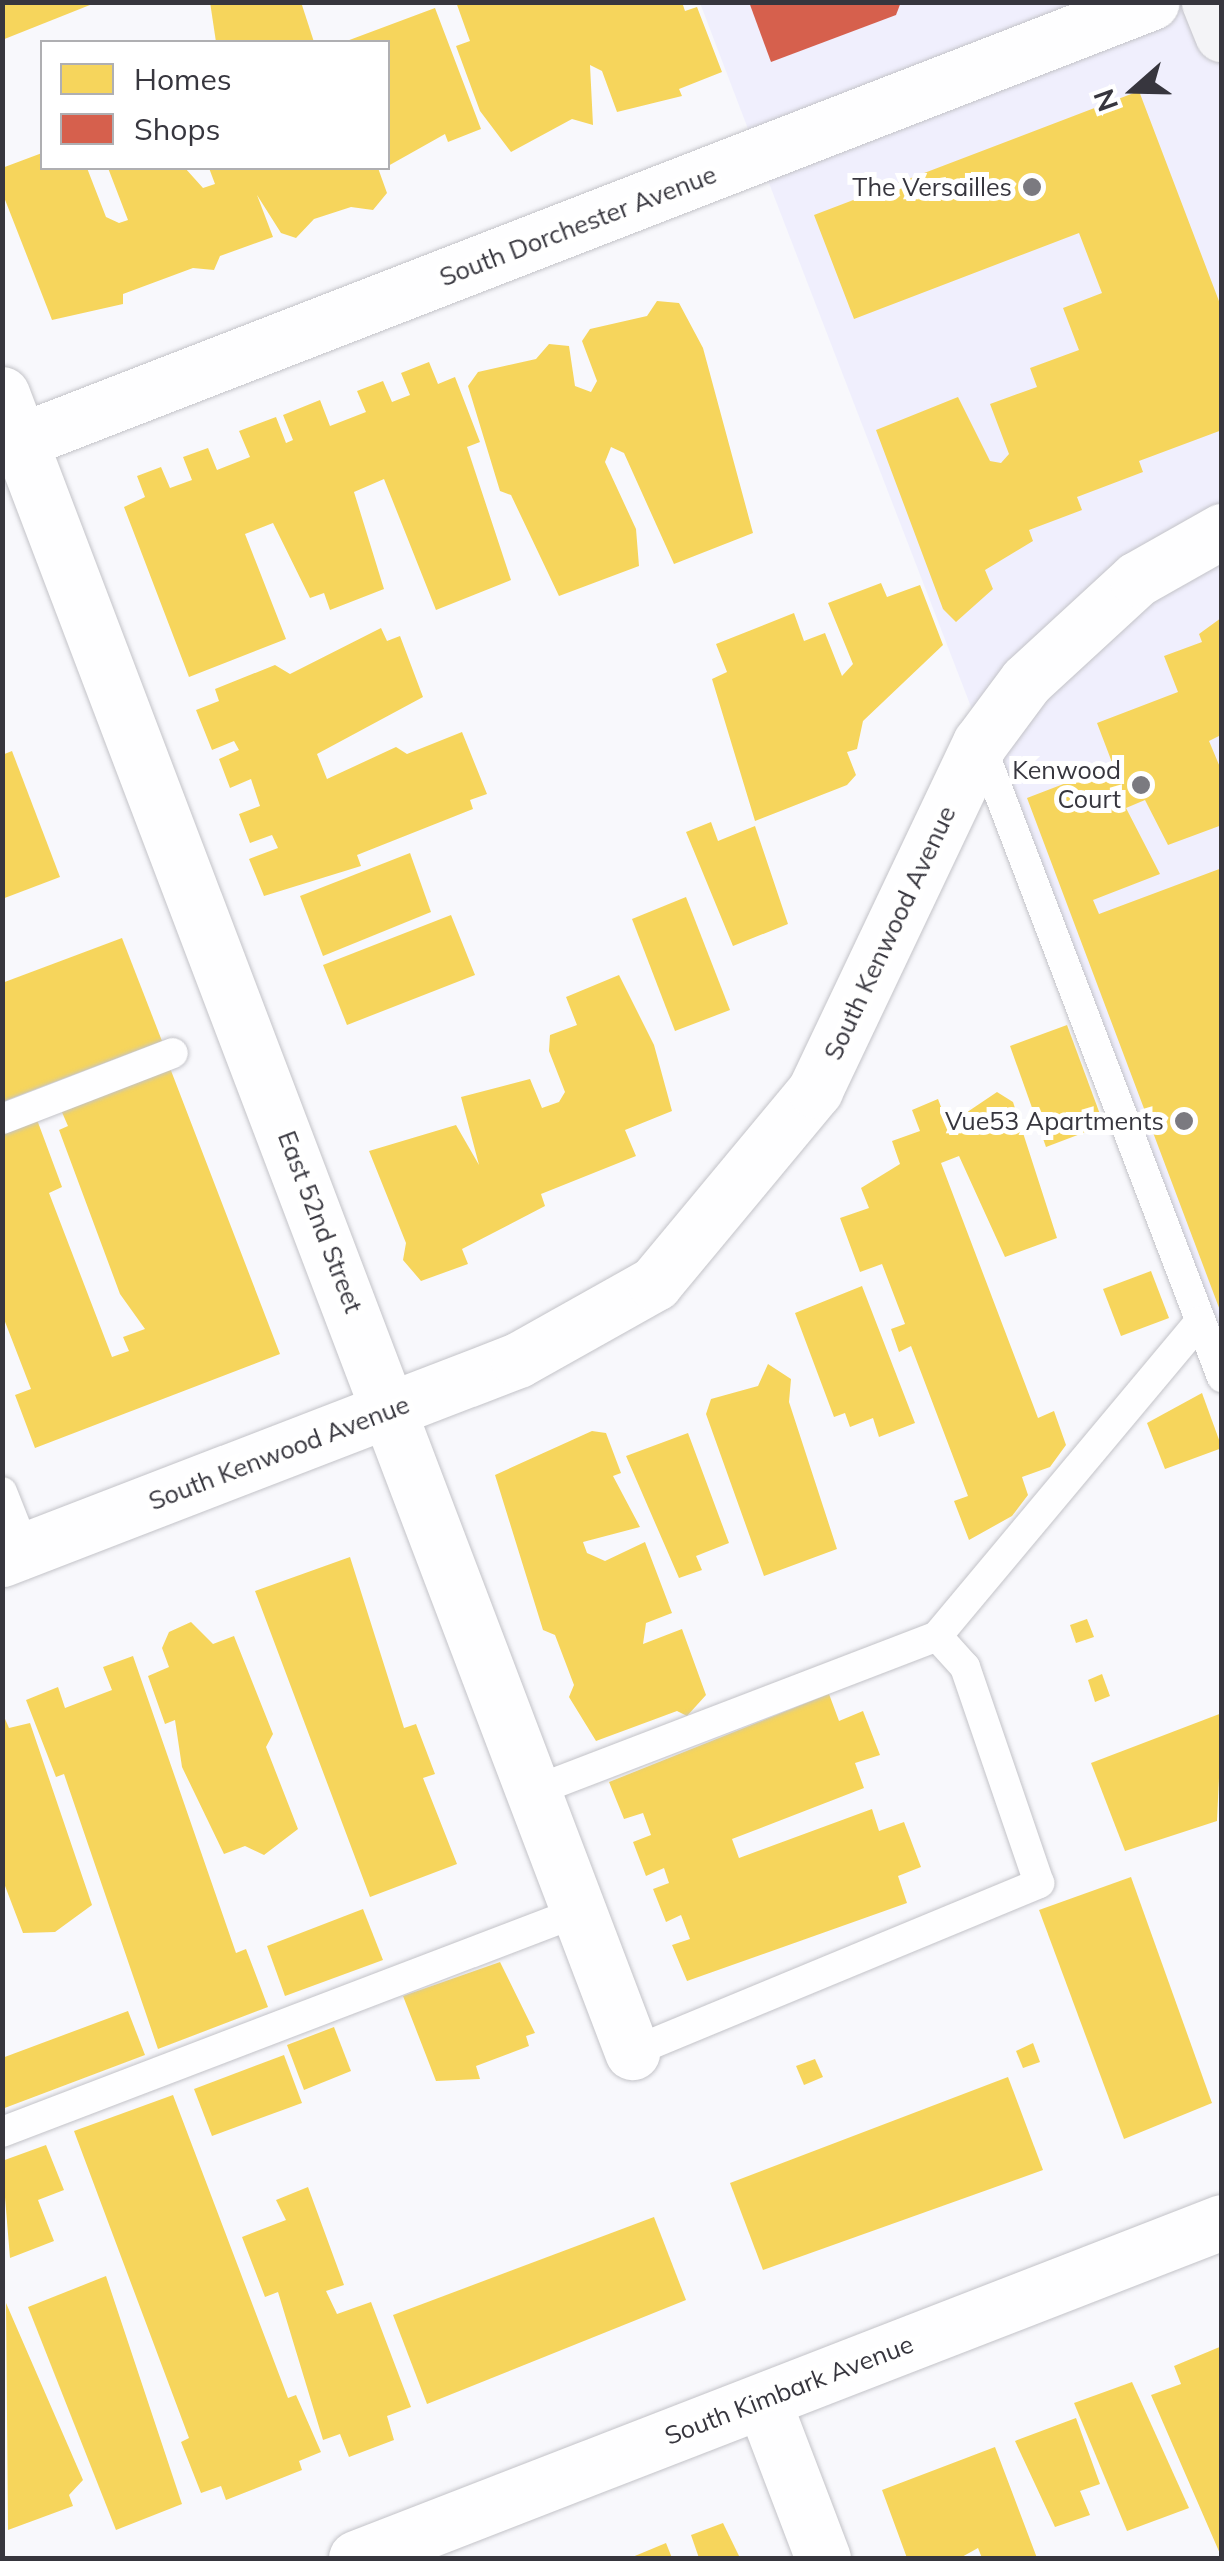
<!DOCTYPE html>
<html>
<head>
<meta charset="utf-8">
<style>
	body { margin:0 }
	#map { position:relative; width:1224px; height:2561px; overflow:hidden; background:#f8f8fc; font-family:Mulish,sans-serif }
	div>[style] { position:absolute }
	.built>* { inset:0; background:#f0effd }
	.homes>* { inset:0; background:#f6d55c }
	.shops>* { inset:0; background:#d6604d }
	.roads { filter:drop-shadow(0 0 2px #c3c3c8) drop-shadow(0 0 2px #c3c3c8) }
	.lane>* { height:30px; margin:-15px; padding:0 15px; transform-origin:15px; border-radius:15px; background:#fefeff }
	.street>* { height:55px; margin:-27.5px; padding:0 27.5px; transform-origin:27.5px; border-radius:27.5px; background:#fefeff }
	.secondary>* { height:55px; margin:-27.5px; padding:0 27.5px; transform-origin:27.5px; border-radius:27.5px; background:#f4f4f7 }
	.dots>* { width:28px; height:28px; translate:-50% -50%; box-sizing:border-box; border:5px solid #fff; border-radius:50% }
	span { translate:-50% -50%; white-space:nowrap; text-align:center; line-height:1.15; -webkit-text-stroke:10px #fff; paint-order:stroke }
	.poi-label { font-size:25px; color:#37363e }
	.right { translate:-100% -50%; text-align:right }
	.street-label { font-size:25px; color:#37363e }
	.frame { position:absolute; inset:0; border:5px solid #37363e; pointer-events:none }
	.legend { position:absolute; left:40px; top:40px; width:350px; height:130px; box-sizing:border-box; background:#fff; border:2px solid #afafb2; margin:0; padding:12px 18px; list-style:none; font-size:30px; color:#37363e }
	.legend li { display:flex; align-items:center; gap:20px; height:50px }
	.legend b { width:50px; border:2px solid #afafb2 }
	.north { position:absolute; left:1084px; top:40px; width:100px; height:100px; -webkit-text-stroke:8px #fff; paint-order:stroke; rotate:250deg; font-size:28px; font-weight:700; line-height:40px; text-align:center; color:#37363e }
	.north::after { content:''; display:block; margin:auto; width:35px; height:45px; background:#37363e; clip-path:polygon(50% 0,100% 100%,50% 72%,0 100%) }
</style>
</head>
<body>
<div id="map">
	<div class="built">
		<i style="clip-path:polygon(700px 3px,1221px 3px,1221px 1355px,740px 108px)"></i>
	</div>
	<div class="homes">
		<i style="clip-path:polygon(2px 2px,95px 2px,95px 3px,2px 40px)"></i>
		<i style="clip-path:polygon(210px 2px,301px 2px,314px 42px,216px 42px)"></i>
		<i style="clip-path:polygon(456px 2px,682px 2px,685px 11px,697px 7px,722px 72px,679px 89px,682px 96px,617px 112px,602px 71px,590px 65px,593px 125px,572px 119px,511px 152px,480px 111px,456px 46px,470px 41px)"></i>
		<i style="clip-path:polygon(435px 8px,481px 129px,448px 142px,445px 134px,388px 166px,388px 42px,344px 42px)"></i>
		<i style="clip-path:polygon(1139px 91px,1222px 309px,1222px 430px,1139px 461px,1143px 472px,1077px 497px,1082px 510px,1029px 530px,1033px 541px,985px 570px,993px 589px,956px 622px,943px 609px,876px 430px,958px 397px,990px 461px,1001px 463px,1009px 454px,990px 404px,1037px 387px,1030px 368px,1079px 350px,1063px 308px,1102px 293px,1079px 233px,854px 319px,814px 215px)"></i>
		<i style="clip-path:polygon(42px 153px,42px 168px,87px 168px,106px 217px,119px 223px,128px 220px,108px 168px,185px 168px,203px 188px,215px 184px,209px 168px,378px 168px,387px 193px,373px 210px,351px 207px,314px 219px,296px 238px,281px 233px,257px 195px,273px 237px,220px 256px,214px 270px,193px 268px,123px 294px,123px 304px,52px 320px,2px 192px,2px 168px)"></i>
		<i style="clip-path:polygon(657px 301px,679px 303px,703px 348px,753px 533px,674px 564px,624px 453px,611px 447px,605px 462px,636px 529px,639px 566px,559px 596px,511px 495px,500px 491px,468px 386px,478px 372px,536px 359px,549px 344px,569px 346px,575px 386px,591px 392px,597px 381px,582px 341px,590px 329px,647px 316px)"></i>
		<i style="clip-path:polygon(429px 362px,438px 384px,455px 377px,480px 442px,467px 447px,511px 580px,436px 610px,384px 479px,354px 492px,384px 589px,330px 610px,324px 593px,310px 598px,273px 523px,245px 534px,286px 639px,189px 677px,124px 507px,145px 497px,137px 476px,161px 467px,170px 488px,192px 480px,183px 457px,208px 448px,217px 470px,250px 457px,239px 431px,276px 417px,286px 443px,293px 440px,283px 415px,320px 400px,330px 426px,366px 412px,357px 391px,383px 381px,392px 402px,410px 395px,401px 373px)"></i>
		<i style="clip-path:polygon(881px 583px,887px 597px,920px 585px,943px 645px,863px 721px,857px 749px,847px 752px,856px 775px,847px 785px,755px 821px,712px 679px,727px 672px,716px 644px,794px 613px,804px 641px,825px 633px,842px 676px,853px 664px,828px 603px)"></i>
		<i style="clip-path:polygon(1221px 618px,1221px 735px,1209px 741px,1222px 772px,1222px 825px,1168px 845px,1145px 800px,1126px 808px,1160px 874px,1093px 900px,1099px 914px,1222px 868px,1221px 1313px,1027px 798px,1113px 765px,1097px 723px,1178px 692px,1164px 656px,1202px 642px,1199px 634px)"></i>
		<i style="clip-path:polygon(381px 628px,387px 641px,400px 636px,423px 697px,317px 754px,327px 779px,396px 747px,407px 754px,462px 732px,487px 794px,470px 800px,473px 809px,357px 855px,361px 866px,264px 896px,249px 859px,278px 848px,272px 835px,250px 843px,239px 814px,260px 806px,251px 779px,230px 788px,219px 759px,239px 750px,234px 741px,212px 750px,196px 710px,219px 701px,215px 689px,275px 665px,290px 674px)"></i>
		<i style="clip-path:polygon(12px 751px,60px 877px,2px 899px,2px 755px)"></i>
		<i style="clip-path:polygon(711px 822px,718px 841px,755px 826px,788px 924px,733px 946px,686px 832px)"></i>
		<i style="clip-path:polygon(410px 853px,431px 912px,323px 956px,300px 896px)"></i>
		<i style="clip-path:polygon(686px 897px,730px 1010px,675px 1031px,632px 919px)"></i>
		<i style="clip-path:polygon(451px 915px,475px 975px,347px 1025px,323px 965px)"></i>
		<i style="clip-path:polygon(122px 938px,162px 1041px,2px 1102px,2px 983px)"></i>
		<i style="clip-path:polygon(619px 975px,654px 1045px,672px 1111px,625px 1130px,636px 1156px,541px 1194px,545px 1206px,462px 1249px,468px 1264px,421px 1281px,403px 1260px,406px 1243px,369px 1151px,456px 1125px,479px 1165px,461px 1097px,530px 1079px,542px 1108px,559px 1102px,565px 1092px,549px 1051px,550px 1035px,577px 1025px,566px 997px)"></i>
		<i style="clip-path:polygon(1067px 1025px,1104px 1125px,1046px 1147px,1010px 1046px)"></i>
		<i style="clip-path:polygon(170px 1068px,280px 1354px,35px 1448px,15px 1395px,31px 1389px,2px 1314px,2px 1130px,36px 1117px,62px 1187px,49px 1193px,112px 1357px,129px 1351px,123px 1337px,145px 1329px,120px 1294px,59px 1130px,68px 1126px,61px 1110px)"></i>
		<i style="clip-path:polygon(997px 1092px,1013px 1102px,1057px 1238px,1005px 1257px,959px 1156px,941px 1163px,1038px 1418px,1054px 1411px,1066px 1445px,1050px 1467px,1022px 1477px,1028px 1495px,1012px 1516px,969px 1540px,954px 1501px,968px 1496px,911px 1346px,899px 1352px,891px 1329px,905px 1324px,882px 1264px,860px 1272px,840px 1218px,869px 1208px,861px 1188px,900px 1164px,892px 1141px,920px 1131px,912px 1110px,938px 1099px,948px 1125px)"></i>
		<i style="clip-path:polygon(1151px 1271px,1169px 1318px,1121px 1336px,1103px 1289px)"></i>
		<i style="clip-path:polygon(862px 1286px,915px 1423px,879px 1437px,873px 1418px,850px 1427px,845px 1413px,834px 1417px,795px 1313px)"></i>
		<i style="clip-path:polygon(768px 1364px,791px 1379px,789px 1402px,837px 1549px,764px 1576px,706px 1414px,711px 1399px,758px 1386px)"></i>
		<i style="clip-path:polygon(1202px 1393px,1222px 1448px,1165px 1469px,1147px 1423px)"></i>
		<i style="clip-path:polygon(592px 1431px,606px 1433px,621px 1473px,613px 1476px,640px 1527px,583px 1542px,587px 1553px,605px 1561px,645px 1542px,672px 1613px,646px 1623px,643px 1644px,682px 1629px,706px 1695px,687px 1716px,677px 1711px,596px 1741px,569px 1697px,574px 1685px,555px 1635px,543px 1630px,495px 1475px)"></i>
		<i style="clip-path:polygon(688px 1433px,729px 1543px,696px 1556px,702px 1570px,679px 1578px,626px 1456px)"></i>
		<i style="clip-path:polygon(350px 1557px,404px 1728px,416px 1724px,435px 1774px,423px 1778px,457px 1864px,370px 1897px,255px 1591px)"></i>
		<i style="clip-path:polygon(1087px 1619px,1094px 1637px,1076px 1643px,1070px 1625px)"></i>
		<i style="clip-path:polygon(191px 1622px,213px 1644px,234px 1636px,273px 1734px,266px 1747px,298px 1829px,264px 1855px,245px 1846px,224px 1854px,182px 1767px,175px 1720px,165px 1724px,148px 1676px,169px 1667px,162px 1648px,169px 1632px)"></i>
		<i style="clip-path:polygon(133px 1656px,236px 1953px,246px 1949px,268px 2007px,158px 2049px,64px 1774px,56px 1777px,26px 1700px,58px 1687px,65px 1708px,112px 1690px,103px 1667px)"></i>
		<i style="clip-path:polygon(1102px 1674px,1110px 1696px,1095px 1702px,1088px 1680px)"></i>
		<i style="clip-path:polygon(829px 1694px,839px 1721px,863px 1711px,880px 1755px,855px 1763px,864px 1788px,732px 1839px,739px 1858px,872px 1809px,879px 1831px,904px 1822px,921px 1867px,898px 1876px,907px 1903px,687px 1981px,672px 1945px,690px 1939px,681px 1915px,666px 1922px,653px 1889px,669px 1883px,664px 1868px,646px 1876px,633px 1842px,651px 1835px,643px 1813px,624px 1819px,609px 1782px)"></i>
		<i style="clip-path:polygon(2px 1712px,9px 1728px,30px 1723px,92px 1905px,55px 1932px,23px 1933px,2px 1878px)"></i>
		<i style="clip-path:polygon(1222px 1713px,1217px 1821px,1125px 1851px,1091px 1763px)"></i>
		<i style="clip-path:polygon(1131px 1877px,1212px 2103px,1124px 2139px,1039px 1910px)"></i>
		<i style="clip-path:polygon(363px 1909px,383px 1960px,285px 1996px,267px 1946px)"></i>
		<i style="clip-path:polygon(500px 1962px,535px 2033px,526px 2036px,529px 2046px,476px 2066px,480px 2079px,436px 2081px,403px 1996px)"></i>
		<i style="clip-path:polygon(128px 2011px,145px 2055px,2px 2109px,2px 2058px)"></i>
		<i style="clip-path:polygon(334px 2027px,351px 2071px,304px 2090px,287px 2045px)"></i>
		<i style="clip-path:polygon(1033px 2043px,1040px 2062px,1023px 2068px,1016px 2051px)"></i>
		<i style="clip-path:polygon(284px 2055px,302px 2103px,212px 2136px,194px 2089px)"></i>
		<i style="clip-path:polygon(815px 2059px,823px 2077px,804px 2085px,796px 2066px)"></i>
		<i style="clip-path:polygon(1008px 2077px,1043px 2170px,763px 2270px,730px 2183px)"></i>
		<i style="clip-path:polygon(173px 2095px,288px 2398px,296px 2395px,321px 2452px,299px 2461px,302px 2470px,226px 2500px,221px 2486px,201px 2493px,181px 2442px,189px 2438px,74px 2131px)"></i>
		<i style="clip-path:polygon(46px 2145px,64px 2190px,38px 2200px,54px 2241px,10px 2258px,2px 2161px)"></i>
		<i style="clip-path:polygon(308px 2187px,344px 2285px,326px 2291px,337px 2314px,371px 2302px,411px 2407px,387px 2416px,394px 2440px,349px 2457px,340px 2434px,323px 2440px,278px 2292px,265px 2297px,242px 2237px,286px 2220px,276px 2200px)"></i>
		<i style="clip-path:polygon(654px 2217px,686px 2300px,427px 2404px,393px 2315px)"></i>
		<i style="clip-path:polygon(106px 2276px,182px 2504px,116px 2530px,28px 2307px)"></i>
		<i style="clip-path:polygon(6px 2303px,83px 2480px,69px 2495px,73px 2506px,8px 2530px)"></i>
		<i style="clip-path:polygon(1222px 2346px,1222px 2556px,1221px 2556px,1151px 2395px,1181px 2384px,1174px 2366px)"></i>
		<i style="clip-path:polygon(1132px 2382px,1189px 2508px,1127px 2531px,1074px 2403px)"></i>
		<i style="clip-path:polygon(1076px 2418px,1100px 2484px,1080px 2491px,1090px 2515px,1055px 2527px,1015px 2441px)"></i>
		<i style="clip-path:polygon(995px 2447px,1037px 2558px,982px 2558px,978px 2548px,960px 2558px,907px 2558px,882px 2490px)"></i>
		<i style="clip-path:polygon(723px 2523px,740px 2558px,699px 2558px,691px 2535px)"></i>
		<i style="clip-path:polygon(666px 2543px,672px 2558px,630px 2558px)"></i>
	</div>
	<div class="shops">
		<i style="clip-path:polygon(749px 2px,901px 2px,896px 15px,771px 62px)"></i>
	</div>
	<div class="roads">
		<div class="lane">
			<i style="left:980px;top:743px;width:679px;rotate:69.11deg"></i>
			<i style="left:2px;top:1119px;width:183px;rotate:-21.1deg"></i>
			<i style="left:2px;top:1492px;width:62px;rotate:68.4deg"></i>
			<i style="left:534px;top:1791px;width:432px;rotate:-21deg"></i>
			<i style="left:937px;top:1636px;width:410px;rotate:-50.1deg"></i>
			<i style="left:632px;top:2052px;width:441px;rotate:-22.5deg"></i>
			<i style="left:1039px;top:1883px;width:228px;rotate:-108.9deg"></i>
			<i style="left:965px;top:1667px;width:42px;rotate:-132.1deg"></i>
			<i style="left:2px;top:2132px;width:619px;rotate:-20.92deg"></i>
		</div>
		<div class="street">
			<i style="left:2px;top:394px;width:1774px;rotate:69.19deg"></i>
			<i style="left:2px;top:448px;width:1233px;rotate:-21.2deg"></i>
			<i style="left:2px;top:1559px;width:553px;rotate:-21.09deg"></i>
			<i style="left:518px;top:1360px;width:157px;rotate:-29.3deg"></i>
			<i style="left:655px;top:1283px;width:251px;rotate:-50.3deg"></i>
			<i style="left:815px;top:1090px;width:384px;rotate:-64.6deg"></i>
			<i style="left:980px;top:743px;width:77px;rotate:-53.4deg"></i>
			<i style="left:1026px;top:681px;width:151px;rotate:-42.6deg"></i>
			<i style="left:1137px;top:579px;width:98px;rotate:-29.5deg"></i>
			<i style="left:763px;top:2401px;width:168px;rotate:69.1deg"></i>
			<i style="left:356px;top:2558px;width:929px;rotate:-21.21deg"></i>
		</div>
		<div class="secondary">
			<i style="left:1209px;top:2px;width:35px;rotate:68deg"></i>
		</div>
	</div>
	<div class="dots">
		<i style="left:1032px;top:187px;background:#7b7a80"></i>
		<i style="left:1141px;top:785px;background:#7b7a80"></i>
		<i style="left:1184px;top:1121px;background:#7b7a80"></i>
	</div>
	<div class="poi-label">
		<span class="right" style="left:1012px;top:187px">The Versailles</span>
		<span class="right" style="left:1121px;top:785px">Kenwood<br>Court</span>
		<span class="right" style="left:1164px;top:1121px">Vue53 Apartments</span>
	</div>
	<div class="street-label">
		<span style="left:578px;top:226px;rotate:-21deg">South Dorchester Avenue</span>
		<span style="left:890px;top:933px;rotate:-65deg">South Kenwood Avenue</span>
		<span style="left:320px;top:1222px;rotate:69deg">East 52nd Street</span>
		<span style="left:279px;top:1453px;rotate:-21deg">South Kenwood Avenue</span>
		<span style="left:789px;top:2390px;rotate:-21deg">South Kimbark Avenue</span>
	</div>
	<div class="frame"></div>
	<ul class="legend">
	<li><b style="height:28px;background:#f6d55c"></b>Homes</li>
	<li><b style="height:28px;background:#d6604d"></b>Shops</li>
	</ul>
	<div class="north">N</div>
</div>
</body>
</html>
